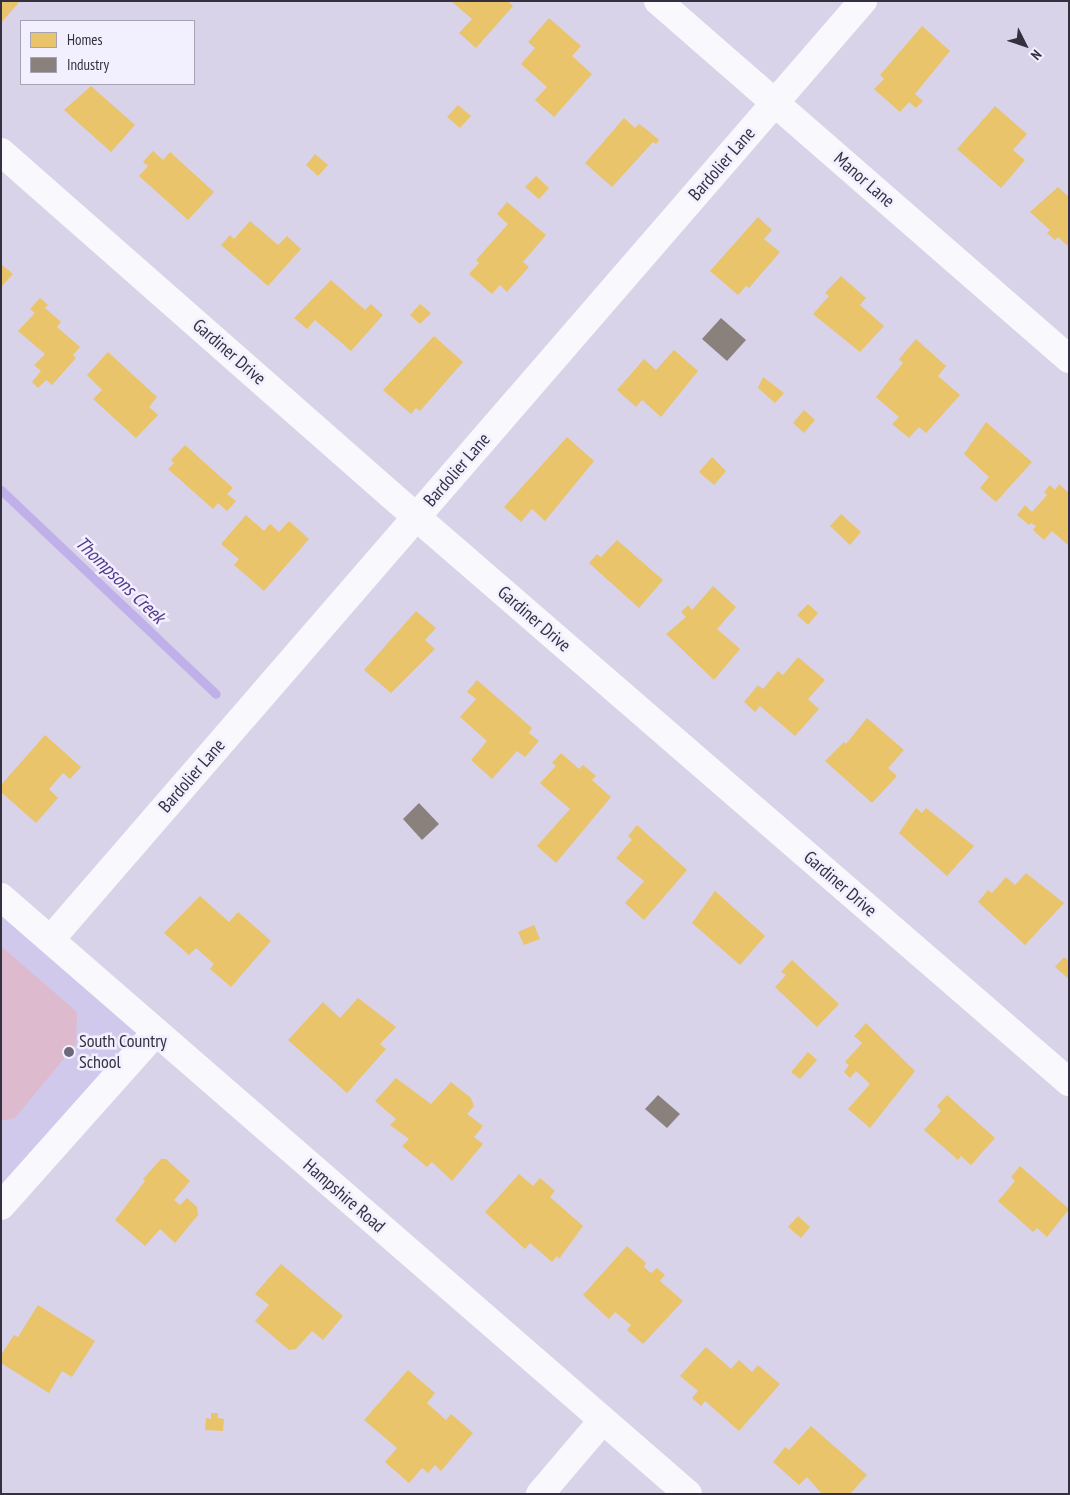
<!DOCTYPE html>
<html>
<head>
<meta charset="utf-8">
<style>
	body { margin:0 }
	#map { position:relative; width:1070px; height:1495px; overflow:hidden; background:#d8d3e8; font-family:"PT Sans Narrow",sans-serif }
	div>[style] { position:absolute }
	.built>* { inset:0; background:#d1c9ec }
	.green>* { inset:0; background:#debacf }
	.homes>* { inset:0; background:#e9c46a }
	.industry>* { inset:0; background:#8a817c }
	.stream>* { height:9px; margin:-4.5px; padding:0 4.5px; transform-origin:4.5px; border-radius:4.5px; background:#c0b0e9 }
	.minor>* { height:28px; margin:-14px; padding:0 14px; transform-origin:14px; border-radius:14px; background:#f9f8fc }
	.dots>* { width:14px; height:14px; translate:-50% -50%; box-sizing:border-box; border:2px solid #f2efff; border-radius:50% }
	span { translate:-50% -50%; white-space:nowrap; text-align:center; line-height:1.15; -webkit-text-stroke:5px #f2efff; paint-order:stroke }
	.street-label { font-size:18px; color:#34303f }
	.poi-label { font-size:18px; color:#34303f }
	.left { translate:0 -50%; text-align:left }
	.water-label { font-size:19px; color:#56398d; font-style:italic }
	.frame { position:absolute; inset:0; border:2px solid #34303f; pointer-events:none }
	.legend { position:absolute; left:20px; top:20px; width:175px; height:65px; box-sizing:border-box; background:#f2efff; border:1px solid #a6a3b2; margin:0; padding:6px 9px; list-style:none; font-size:15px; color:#34303f }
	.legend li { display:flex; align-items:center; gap:10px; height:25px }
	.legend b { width:25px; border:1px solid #a6a3b2 }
	.north { position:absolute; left:1000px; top:20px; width:50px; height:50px; -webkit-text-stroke:4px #f2efff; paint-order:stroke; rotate:131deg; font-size:14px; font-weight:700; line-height:20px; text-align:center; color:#34303f }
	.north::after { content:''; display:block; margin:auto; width:18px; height:22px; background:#34303f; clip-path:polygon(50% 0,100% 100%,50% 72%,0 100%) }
</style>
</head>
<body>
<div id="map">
	<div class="built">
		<i style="clip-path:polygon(1px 897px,155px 1033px,1px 1206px)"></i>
	</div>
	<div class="green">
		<i style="clip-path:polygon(1px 946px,77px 1012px,76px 1044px,15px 1118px,1px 1121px)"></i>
	</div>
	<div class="homes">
		<i style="clip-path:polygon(1px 1px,20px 1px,1px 23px)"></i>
		<i style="clip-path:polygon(451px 1px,508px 1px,513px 6px,476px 48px,459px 33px,472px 19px)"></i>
		<i style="clip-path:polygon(549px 18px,581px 46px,572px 56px,592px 74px,554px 117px,535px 100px,547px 87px,521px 64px,535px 48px,528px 42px)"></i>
		<i style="clip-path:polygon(922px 26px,950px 51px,915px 94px,923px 101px,916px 108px,909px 102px,900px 112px,874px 89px,884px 79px,880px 75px)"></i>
		<i style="clip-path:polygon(91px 86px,135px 125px,111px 152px,64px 110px)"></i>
		<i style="clip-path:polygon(458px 105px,471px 116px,460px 128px,447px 117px)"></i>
		<i style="clip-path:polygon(995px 106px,1027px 134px,1013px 150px,1025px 160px,1001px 188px,957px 149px)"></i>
		<i style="clip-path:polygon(624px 118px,635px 128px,639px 124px,646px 129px,659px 140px,656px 144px,653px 142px,612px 187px,585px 163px)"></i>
		<i style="clip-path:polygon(153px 151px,163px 160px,170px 152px,214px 192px,188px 220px,139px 176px,148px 166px,143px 162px)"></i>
		<i style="clip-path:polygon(315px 154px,328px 165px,318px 176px,306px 165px)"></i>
		<i style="clip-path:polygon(536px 176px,549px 188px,539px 199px,525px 187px)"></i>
		<i style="clip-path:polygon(1058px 187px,1069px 197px,1069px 247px,1058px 237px,1055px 240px,1047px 233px,1050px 230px,1030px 212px)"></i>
		<i style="clip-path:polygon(507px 202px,546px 235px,523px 262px,529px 267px,507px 292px,500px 285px,492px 294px,469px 274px,479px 263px,476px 260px,508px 224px,497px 214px)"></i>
		<i style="clip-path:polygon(758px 217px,772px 230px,764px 239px,780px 252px,749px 288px,746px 286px,738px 295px,710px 271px)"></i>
		<i style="clip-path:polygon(250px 221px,278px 245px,287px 236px,301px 249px,268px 286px,221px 245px,230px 235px,234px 239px)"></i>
		<i style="clip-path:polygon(1px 264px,13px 274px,1px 287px)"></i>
		<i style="clip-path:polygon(841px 276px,866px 298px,860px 305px,884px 326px,860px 352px,813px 314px,829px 296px,825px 293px)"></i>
		<i style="clip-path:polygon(331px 280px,365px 310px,371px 304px,383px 315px,351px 351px,315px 320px,307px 329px,294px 318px)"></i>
		<i style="clip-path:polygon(40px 298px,48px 305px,45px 308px,61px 322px,57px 327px,80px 347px,73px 355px,76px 358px,52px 385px,46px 380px,38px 388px,32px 382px,41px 371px,34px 365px,45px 354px,18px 331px,35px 313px,30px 309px)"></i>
		<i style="clip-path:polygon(420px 304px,431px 313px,420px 324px,410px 315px)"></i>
		<i style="clip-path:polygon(434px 336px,463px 362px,420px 411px,416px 408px,411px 414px,383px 390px)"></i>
		<i style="clip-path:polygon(916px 339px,946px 366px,938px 376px,960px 395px,926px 433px,919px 427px,909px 438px,892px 424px,899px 417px,876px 397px,903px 363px,899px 359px)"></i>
		<i style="clip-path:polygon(674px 350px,698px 371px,661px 417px,642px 400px,636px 407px,617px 390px,644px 359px,656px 370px)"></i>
		<i style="clip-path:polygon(108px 352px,157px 397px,149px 407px,158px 415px,136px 438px,93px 399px,102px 390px,87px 375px)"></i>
		<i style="clip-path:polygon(763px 377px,784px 393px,775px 403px,758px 388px)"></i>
		<i style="clip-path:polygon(804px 410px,815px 420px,804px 433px,793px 423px)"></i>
		<i style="clip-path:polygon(986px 422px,1032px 462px,996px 502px,980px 488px,989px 477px,964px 454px)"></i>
		<i style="clip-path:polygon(567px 437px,594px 461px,545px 521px,532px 509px,521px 522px,504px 507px)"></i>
		<i style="clip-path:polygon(185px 445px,233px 488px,227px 494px,236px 501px,227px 511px,218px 503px,213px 509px,168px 469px,174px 463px,171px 460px)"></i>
		<i style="clip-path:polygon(712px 457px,726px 471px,714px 485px,699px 472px)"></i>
		<i style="clip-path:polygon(1059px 484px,1069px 493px,1069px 546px,1052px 531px,1044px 540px,1033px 530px,1036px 526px,1031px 523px,1029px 525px,1017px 515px,1025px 505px,1032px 512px,1047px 495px,1044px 492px,1050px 485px,1055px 490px)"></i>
		<i style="clip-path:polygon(841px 514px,861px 532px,850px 545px,830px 526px)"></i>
		<i style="clip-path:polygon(246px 515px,264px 531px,270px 524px,279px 532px,289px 521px,309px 539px,264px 591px,234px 565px,239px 559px,221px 544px)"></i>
		<i style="clip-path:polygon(617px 540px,663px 580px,639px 608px,589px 563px,597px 554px,601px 557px)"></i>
		<i style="clip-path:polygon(713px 586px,736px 607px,717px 629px,740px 649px,714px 680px,666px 634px,686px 617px,681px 612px,688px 605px,692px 610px)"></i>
		<i style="clip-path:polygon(808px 604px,818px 613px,808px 625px,797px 615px)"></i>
		<i style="clip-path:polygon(416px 611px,436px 628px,425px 640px,435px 649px,391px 693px,364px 670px)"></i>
		<i style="clip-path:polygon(798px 657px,825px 680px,808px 699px,819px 709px,795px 736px,760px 706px,755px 712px,744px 702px,758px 685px,763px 689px,778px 671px,783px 675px)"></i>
		<i style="clip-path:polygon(477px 680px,532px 728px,529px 733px,539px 741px,525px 757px,517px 751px,492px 779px,471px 760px,487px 741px,460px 717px,476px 699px,467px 692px)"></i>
		<i style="clip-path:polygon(867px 718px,904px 750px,888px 768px,897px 776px,872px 803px,825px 761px,844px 742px,846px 744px)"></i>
		<i style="clip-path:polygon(45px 735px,81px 767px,70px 779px,63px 773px,49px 789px,58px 798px,36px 823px,1px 792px,1px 785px)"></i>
		<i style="clip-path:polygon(561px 753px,579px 769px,583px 765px,596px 776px,592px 780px,611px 797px,556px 863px,537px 846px,570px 809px,540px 783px,556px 766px,552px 763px)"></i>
		<i style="clip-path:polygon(916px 808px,922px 813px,926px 808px,974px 846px,947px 876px,899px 833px)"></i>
		<i style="clip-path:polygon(637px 825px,687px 870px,644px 920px,625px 903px,644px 881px,616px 858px,632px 840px,628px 836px)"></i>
		<i style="clip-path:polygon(1026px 873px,1064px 903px,1025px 945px,978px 902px,988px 890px,992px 893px,1006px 877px,1015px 885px)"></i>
		<i style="clip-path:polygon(715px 891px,765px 936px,740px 965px,692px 923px)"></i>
		<i style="clip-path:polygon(200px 896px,229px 922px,238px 912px,271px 941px,231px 987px,210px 969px,214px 964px,196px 948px,189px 955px,164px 933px)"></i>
		<i style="clip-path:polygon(534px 925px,540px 939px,524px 945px,518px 932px)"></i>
		<i style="clip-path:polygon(1064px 957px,1069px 961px,1069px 979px,1055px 967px)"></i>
		<i style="clip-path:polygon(792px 960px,839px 1004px,817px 1027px,775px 987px,786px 975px,781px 972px)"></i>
		<i style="clip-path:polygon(358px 998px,396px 1027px,380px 1044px,386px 1049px,347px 1093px,288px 1040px,323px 1002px,340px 1018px)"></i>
		<i style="clip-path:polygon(866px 1023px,915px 1071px,870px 1128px,848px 1109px,870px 1084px,856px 1071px,850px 1078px,844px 1072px,849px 1065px,845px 1062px,862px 1043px,854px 1036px)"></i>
		<i style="clip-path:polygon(808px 1052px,817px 1060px,800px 1079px,791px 1072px)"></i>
		<i style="clip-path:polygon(396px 1078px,431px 1104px,451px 1082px,471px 1098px,474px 1106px,467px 1114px,483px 1126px,474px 1137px,483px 1144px,452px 1181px,432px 1162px,427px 1167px,402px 1146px,409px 1139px,390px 1125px,396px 1119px,375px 1101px)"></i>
		<i style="clip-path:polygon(947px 1095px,995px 1138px,971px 1165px,961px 1156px,958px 1160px,924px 1130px,941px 1111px,937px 1106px)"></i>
		<i style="clip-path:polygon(161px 1159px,166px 1159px,190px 1181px,174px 1200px,180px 1205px,187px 1198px,197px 1207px,198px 1215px,175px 1243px,160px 1229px,145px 1246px,115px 1220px,145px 1181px,143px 1179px)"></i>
		<i style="clip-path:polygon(1020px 1166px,1069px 1209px,1047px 1237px,1037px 1228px,1033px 1232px,998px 1201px,1015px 1181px,1011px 1177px)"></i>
		<i style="clip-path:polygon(519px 1174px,533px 1186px,540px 1178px,555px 1191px,550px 1197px,583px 1226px,559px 1259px,557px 1256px,552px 1262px,530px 1243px,525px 1249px,485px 1212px)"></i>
		<i style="clip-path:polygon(798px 1216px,810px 1227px,801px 1238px,788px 1227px)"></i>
		<i style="clip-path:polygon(627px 1246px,646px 1263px,644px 1267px,651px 1273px,657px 1268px,665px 1275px,660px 1281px,683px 1301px,643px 1344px,627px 1330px,631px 1325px,615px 1312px,609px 1319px,583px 1295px)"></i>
		<i style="clip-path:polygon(281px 1264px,343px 1316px,323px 1340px,312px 1331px,296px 1349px,289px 1350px,255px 1321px,269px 1305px,255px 1294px)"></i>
		<i style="clip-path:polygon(38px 1305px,95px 1341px,72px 1377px,62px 1371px,49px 1393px,1px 1363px,1px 1355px,14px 1335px,18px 1337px)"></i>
		<i style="clip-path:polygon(706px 1347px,731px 1369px,739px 1360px,752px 1372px,758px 1365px,780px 1384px,739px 1431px,705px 1401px,701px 1406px,692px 1398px,698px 1391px,680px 1376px)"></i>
		<i style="clip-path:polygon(408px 1370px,435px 1393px,427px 1403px,446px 1420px,451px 1414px,473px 1433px,441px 1471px,435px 1465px,428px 1473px,422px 1468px,409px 1483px,385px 1462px,397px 1448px,364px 1420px)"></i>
		<i style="clip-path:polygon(211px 1413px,218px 1413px,218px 1418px,224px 1419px,223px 1431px,205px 1430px,206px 1418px,211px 1419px)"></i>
		<i style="clip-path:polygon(811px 1426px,867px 1475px,850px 1494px,822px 1494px,807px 1477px,799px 1485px,773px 1462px,785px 1447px,789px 1450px)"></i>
	</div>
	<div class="industry">
		<i style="clip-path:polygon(721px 318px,746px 340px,727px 361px,702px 339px)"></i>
		<i style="clip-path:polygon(419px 803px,439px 824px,422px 840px,403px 819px)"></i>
		<i style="clip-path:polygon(658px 1095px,680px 1114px,667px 1128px,645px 1109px)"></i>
	</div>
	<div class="stream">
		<i style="left:1px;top:490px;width:296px;rotate:43.5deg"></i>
	</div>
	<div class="minor">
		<i style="left:658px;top:1px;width:545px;rotate:41.06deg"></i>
		<i style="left:1px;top:152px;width:519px;rotate:41.33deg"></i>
		<i style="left:391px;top:495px;width:897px;rotate:40.89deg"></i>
		<i style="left:1px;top:897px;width:910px;rotate:40.99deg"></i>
		<i style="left:51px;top:939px;width:1241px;rotate:-49.12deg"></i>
		<i style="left:1px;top:1206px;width:232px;rotate:-48.3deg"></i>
		<i style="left:540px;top:1494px;width:97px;rotate:-49.6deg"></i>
	</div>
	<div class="dots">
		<i style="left:69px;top:1052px;background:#6d697a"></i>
	</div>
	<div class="street-label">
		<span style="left:722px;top:164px;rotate:-49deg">Bardolier Lane</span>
		<span style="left:864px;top:180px;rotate:41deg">Manor Lane</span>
		<span style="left:229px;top:352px;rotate:41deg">Gardiner Drive</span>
		<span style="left:457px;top:470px;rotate:-49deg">Bardolier Lane</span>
		<span style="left:534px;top:619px;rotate:41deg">Gardiner Drive</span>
		<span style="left:192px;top:776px;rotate:-49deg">Bardolier Lane</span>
		<span style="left:840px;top:884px;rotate:41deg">Gardiner Drive</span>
		<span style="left:344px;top:1196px;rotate:41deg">Hampshire Road</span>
	</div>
	<div class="poi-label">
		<span class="left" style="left:79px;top:1052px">South Country<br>School</span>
	</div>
	<div class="water-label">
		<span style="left:120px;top:580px;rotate:44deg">Thompsons Creek</span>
	</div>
	<div class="frame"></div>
	<ul class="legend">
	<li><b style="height:14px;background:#e9c46a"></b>Homes</li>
	<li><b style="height:14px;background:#8a817c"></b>Industry</li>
	</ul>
	<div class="north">N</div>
</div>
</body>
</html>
